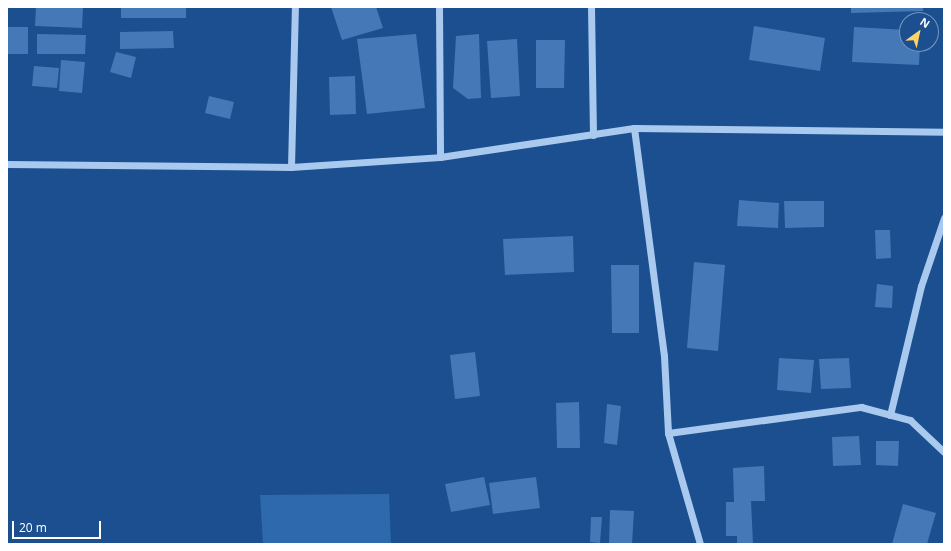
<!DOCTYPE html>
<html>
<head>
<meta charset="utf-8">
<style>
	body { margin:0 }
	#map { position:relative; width:951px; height:551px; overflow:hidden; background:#1b4f8f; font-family:"Open Sans",sans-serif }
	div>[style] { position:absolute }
	.green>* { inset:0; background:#2e69ad }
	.building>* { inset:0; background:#4478b7 }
	.minor>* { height:7px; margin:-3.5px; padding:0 3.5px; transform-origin:3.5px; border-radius:3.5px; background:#a9c9ee }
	span { translate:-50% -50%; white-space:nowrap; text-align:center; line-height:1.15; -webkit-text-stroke:3.5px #1b4f8f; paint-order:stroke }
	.frame { position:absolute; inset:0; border:8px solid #fff; pointer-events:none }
	.north { position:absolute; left:899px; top:12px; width:40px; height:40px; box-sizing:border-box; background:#1b4f8f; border:1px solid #7695bc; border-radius:50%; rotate:33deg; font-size:11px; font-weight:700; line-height:16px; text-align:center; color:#fff }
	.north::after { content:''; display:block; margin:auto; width:14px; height:18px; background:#ffd166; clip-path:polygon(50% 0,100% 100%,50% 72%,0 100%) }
	.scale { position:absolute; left:12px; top:521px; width:89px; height:18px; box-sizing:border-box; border:2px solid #fff; border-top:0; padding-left:5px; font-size:12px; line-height:14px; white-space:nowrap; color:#fff; -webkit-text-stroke:3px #1b4f8f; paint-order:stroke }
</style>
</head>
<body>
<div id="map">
	<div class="green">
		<i style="clip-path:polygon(389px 494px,391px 544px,263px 544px,260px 495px)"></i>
	</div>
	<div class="building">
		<i style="clip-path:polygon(36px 7px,83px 7px,82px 28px,35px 26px)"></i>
		<i style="clip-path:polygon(121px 7px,186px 7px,186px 18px,121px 18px)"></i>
		<i style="clip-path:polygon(331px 7px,376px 7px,383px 28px,342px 40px)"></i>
		<i style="clip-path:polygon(851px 7px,923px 7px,923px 11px,851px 13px)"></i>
		<i style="clip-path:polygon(754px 26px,825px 38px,820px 71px,749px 60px)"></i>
		<i style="clip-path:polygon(7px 27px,28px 27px,28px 54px,7px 54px)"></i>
		<i style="clip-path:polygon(854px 27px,907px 30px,907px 44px,920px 44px,919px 65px,852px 62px)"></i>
		<i style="clip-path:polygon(173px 31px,174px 48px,120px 49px,120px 32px)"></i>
		<i style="clip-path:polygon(37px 34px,86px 35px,85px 54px,37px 54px)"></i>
		<i style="clip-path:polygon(416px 34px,425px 108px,367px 114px,357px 39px)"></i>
		<i style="clip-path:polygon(479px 34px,481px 98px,468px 99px,453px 88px,456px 36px)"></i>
		<i style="clip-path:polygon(517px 39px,520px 96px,491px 98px,487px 41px)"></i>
		<i style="clip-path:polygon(536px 40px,565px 40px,564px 88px,536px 88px)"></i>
		<i style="clip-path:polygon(116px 52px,136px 57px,131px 78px,110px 72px)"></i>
		<i style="clip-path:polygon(61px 60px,85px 62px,82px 93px,59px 91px)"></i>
		<i style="clip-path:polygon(34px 66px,59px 68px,57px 88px,32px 86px)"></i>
		<i style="clip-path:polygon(355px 76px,356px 114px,330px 115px,329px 77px)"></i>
		<i style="clip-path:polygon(209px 96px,234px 102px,230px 119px,205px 113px)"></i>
		<i style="clip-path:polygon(739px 200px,779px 203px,778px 228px,737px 226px)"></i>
		<i style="clip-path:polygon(784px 201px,824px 201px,824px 227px,785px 228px)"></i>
		<i style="clip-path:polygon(875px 230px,890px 230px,891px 258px,876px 259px)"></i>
		<i style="clip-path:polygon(573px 236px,574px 272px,505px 275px,503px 239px)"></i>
		<i style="clip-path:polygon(694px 262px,725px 265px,718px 351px,687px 348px)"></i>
		<i style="clip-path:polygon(611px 265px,639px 265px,639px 333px,612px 333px)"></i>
		<i style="clip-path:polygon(877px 284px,893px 286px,892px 308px,875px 307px)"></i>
		<i style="clip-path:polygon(475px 352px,480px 396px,455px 399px,450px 355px)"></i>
		<i style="clip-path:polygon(779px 358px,814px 360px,811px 393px,777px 390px)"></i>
		<i style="clip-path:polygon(849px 358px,851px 388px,821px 389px,819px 359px)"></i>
		<i style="clip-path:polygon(579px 402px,580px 448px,557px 448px,556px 403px)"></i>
		<i style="clip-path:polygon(607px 404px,621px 406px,617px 445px,604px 443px)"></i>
		<i style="clip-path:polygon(859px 436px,861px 465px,833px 466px,832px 437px)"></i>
		<i style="clip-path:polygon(876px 441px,899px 441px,898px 466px,876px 465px)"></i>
		<i style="clip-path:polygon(764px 466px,765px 501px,751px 501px,753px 544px,737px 544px,737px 536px,726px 536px,726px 502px,734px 502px,733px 468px)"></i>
		<i style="clip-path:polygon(484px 477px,490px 505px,451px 512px,445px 484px)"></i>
		<i style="clip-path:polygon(536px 477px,540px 508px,493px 514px,489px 483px)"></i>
		<i style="clip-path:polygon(903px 504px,936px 513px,927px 544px,892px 544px)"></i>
		<i style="clip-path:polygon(610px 510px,634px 511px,632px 544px,609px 544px)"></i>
		<i style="clip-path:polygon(591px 517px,602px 517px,600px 543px,590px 542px)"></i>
	</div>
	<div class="minor">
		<i style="left:439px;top:7px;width:150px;rotate:89.6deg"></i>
		<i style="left:591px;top:7px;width:128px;rotate:89.1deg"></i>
		<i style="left:634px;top:128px;width:230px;rotate:82.5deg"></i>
		<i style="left:664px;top:356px;width:77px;rotate:87deg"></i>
		<i style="left:668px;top:433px;width:116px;rotate:73.9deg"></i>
		<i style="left:7px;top:164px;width:284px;rotate:0.6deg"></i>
		<i style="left:291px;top:167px;width:149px;rotate:-3.8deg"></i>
		<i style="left:440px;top:157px;width:196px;rotate:-8.5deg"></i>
		<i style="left:634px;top:128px;width:310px;rotate:0.7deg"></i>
		<i style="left:291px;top:167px;width:160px;rotate:-88.6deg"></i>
		<i style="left:890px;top:415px;width:133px;rotate:-76.5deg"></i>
		<i style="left:921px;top:286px;width:72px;rotate:-71.3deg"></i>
		<i style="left:668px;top:433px;width:195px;rotate:-7.7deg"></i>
		<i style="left:861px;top:407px;width:51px;rotate:14.9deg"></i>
		<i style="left:910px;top:420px;width:47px;rotate:43.3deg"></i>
	</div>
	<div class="frame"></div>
	<div class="north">N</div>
	<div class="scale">20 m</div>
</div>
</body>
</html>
